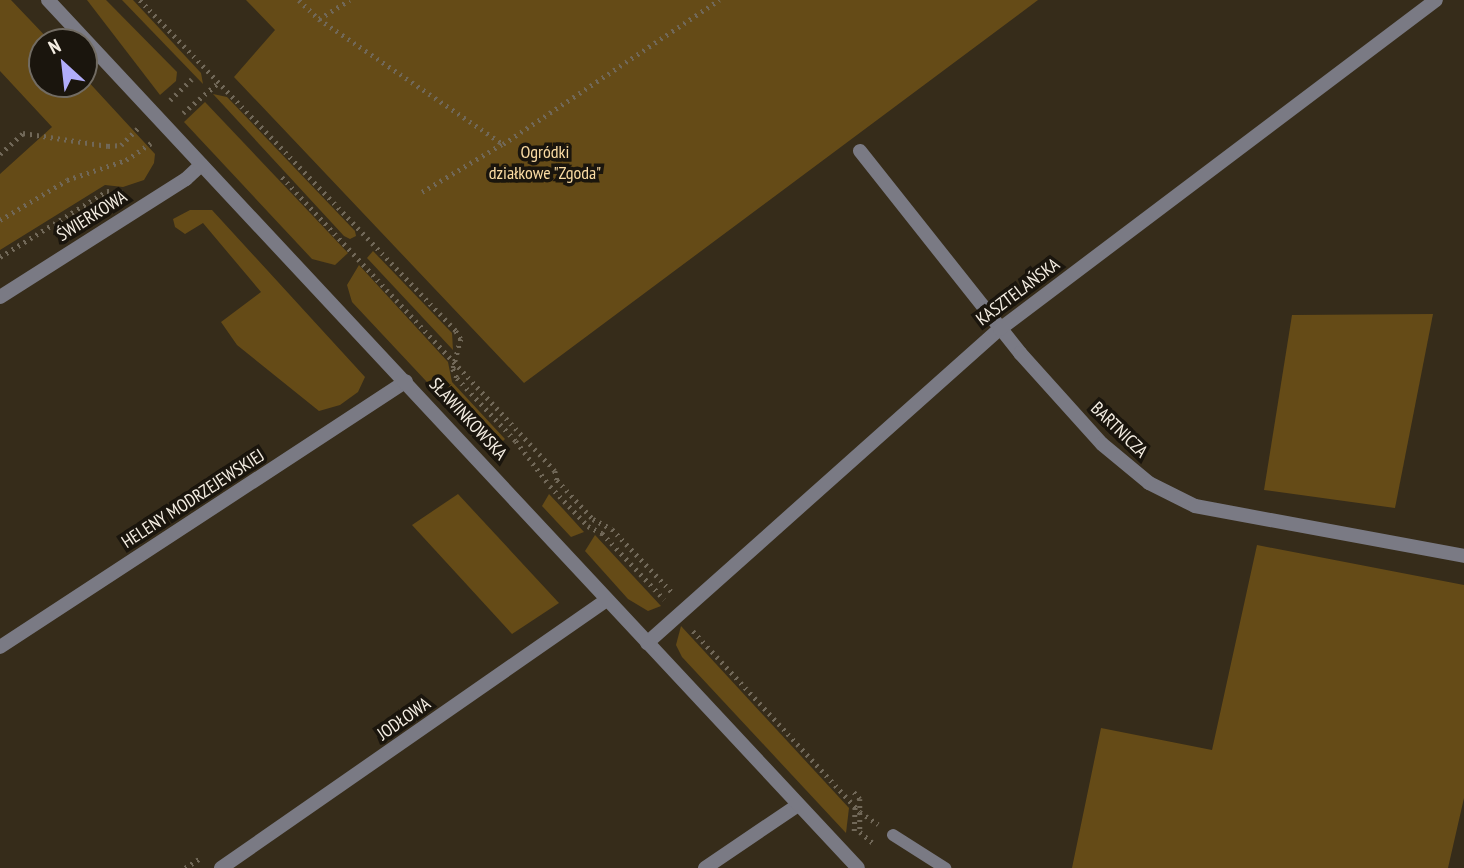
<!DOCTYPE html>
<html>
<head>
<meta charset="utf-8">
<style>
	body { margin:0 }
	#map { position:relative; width:1464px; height:868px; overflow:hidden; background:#362c1a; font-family:"PT Sans Narrow",sans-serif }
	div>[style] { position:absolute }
	.green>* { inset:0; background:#654b17 }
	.path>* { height:4.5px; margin-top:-2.25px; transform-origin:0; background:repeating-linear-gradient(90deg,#716858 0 2px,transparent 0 7px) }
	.service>* { height:12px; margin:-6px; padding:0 6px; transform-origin:6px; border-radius:6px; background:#7a7a84 }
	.minor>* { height:14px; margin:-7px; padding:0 7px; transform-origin:7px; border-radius:7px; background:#7a7a84 }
	.tertiary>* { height:14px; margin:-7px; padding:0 7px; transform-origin:7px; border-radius:7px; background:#7a7a84 }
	span { translate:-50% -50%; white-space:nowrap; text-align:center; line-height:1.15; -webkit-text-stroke:7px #1a150d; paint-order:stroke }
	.park-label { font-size:18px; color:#fadba3 }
	.street-label { font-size:18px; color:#f5eee3 }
	.north { position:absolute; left:28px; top:28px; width:70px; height:70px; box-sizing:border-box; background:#1a150d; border:2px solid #726c63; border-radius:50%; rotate:333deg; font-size:19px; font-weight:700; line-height:28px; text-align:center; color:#f5eee3 }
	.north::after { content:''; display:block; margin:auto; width:24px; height:32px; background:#b1adfa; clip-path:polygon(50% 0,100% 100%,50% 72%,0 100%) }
</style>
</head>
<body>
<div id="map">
	<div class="green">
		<i style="clip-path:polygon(0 0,11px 0,51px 42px,42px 42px,42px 84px,84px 84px,84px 77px,155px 154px,154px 163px,144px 180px,123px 187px,105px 185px,0 250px,0 174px,52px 127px,0 71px)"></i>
		<i style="clip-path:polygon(87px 0,106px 0,177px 72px,176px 81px,160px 95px)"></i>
		<i style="clip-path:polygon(122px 0,133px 0,201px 73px,203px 84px)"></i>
		<i style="clip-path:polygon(246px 0,1038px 0,524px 383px,234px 77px,275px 30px)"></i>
		<i style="clip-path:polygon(213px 94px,227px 97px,355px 231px,356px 236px,350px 239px,344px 236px)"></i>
		<i style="clip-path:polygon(205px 102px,348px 253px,335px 265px,312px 259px,184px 122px)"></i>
		<i style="clip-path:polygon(190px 210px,212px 210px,365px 377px,358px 392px,340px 405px,319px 411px,237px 345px,221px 322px,261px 292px,203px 223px,185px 234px,175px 227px,173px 219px)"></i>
		<i style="clip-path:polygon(373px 251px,452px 333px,453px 350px,367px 258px)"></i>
		<i style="clip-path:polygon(359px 265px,448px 362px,452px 382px,505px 439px,497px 447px,486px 445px,352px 302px,347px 285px)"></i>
		<i style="clip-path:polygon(1433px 314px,1395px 508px,1264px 490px,1292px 315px)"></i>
		<i style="clip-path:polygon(458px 494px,559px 603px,512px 634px,412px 525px)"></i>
		<i style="clip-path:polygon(549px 494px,564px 510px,584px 532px,571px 537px,542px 506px)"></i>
		<i style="clip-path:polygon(595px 535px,661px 606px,648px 611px,628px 599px,585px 551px)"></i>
		<i style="clip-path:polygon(1257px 545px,1464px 585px,1464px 798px,1448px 868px,1072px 868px,1101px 728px,1212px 750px)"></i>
		<i style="clip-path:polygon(681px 626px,849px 808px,846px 833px,682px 657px,676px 645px)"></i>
	</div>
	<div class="path">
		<i style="left:140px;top:0;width:458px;rotate:46.3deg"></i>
		<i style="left:456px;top:331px;width:9px;rotate:58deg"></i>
		<i style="left:461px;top:339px;width:31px;rotate:105deg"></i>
		<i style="left:453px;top:369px;width:10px;rotate:66deg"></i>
		<i style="left:457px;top:378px;width:86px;rotate:46.9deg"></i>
		<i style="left:516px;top:441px;width:56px;rotate:52.9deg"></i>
		<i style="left:550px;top:486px;width:55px;rotate:46.5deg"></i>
		<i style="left:588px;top:526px;width:16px;rotate:27deg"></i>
		<i style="left:602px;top:533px;width:91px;rotate:46.8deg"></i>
		<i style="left:299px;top:0;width:28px;rotate:44deg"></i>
		<i style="left:319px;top:19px;width:36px;rotate:-32deg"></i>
		<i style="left:319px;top:19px;width:222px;rotate:34.2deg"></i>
		<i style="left:503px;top:144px;width:260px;rotate:-33.7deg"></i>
		<i style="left:170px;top:100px;width:30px;rotate:-44deg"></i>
		<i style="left:183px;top:113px;width:46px;rotate:-40.6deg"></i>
		<i style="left:0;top:154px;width:31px;rotate:-42deg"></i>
		<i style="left:23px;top:133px;width:86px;rotate:8.7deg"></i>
		<i style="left:108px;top:146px;width:13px;rotate:-4deg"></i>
		<i style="left:121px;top:145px;width:24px;rotate:-45deg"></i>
		<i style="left:282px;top:177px;width:401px;rotate:47.1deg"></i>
		<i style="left:555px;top:471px;width:9px;rotate:77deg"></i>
		<i style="left:557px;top:480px;width:53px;rotate:47.3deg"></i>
		<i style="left:593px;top:519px;width:21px;rotate:28deg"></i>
		<i style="left:612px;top:529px;width:87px;rotate:46.4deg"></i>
		<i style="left:422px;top:192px;width:93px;rotate:-31deg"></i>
		<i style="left:0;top:220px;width:78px;rotate:-30.8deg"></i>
		<i style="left:67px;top:180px;width:62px;rotate:-18.7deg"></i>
		<i style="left:126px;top:160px;width:30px;rotate:-34deg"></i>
		<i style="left:0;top:257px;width:126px;rotate:-31.7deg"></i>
		<i style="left:107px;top:191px;width:16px;rotate:4deg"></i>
		<i style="left:693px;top:631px;width:246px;rotate:47.3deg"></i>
		<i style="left:860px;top:812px;width:22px;rotate:34deg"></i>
		<i style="left:854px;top:792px;width:9px;rotate:49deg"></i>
		<i style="left:860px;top:799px;width:33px;rotate:90deg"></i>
		<i style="left:860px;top:832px;width:17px;rotate:40deg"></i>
		<i style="left:854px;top:831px;width:25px;rotate:-88deg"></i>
		<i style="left:185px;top:868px;width:20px;rotate:-33deg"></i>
	</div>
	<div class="service">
		<i style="left:893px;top:835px;width:62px;rotate:32.4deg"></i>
	</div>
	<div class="minor">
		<i style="left:860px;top:151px;width:258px;rotate:51.6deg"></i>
		<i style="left:1020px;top:353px;width:122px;rotate:48deg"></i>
		<i style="left:1102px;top:444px;width:61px;rotate:39.7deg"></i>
		<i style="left:1149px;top:483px;width:51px;rotate:26.6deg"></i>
		<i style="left:1195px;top:506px;width:274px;rotate:10.5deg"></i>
		<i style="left:0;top:297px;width:220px;rotate:-32.4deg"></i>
		<i style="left:186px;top:179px;width:21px;rotate:-43deg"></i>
		<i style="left:647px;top:643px;width:472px;rotate:-41.7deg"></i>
		<i style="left:1000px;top:329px;width:546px;rotate:-37.04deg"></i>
		<i style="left:0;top:647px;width:485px;rotate:-33.2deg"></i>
		<i style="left:221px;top:868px;width:470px;rotate:-34.8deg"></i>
		<i style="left:705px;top:868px;width:112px;rotate:-34.1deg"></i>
	</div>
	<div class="tertiary">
		<i style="left:48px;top:0;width:1187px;rotate:46.98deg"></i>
	</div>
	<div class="park-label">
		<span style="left:545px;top:163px">Ogródki<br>działkowe "Zgoda"</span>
	</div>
	<div class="street-label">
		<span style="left:92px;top:216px;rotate:-32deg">ŚWIERKOWA</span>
		<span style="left:1018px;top:292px;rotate:-37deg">KASZTELAŃSKA</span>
		<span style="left:468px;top:419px;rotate:47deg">SŁAWINKOWSKA</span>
		<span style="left:1119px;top:430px;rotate:44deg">BARTNICZA</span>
		<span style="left:193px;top:499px;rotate:-33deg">HELENY MODRZEJEWSKIEJ</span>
		<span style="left:404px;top:719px;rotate:-35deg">JODŁOWA</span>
	</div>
	<div class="north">N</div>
</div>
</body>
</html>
